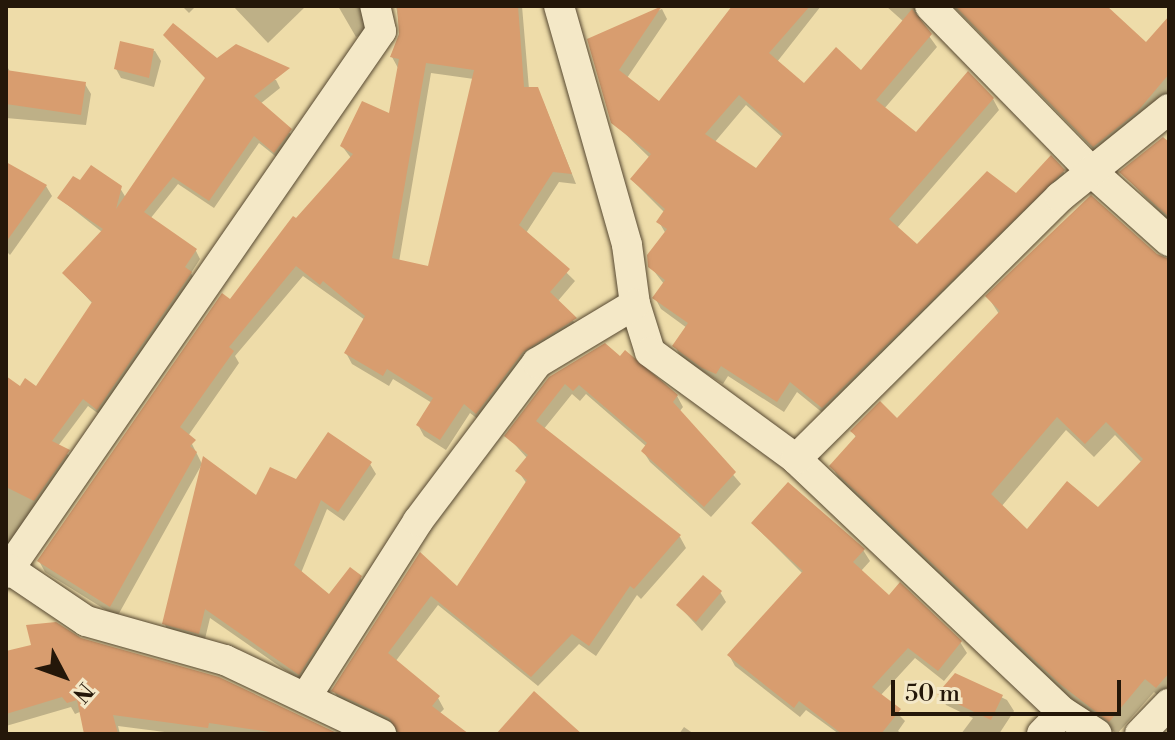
<!DOCTYPE html>
<html>
<head>
<meta charset="utf-8">
<style>
	body { margin:0 }
	#map { position:relative; width:1175px; height:740px; overflow:hidden; background:#eedca9; font-family:"Libre Bodoni",serif }
	div>[style] { position:absolute }
	.shadow>* { inset:0; background:#0003 }
	.building>* { inset:0; background:#d89d6f }
	.roads { filter:drop-shadow(0 0 2px #564831) drop-shadow(0 0 2px #564831) }
	.street>* { height:30px; margin:-15px; padding:0 15px; transform-origin:15px; border-radius:15px; background:#f4e8c7 }
	span { translate:-50% -50%; white-space:nowrap; text-align:center; line-height:1.15; -webkit-text-stroke:6px #f4e8c7; paint-order:stroke }
	.frame { position:absolute; inset:0; border:8px solid #241709; pointer-events:none }
	.north { position:absolute; left:24px; top:636px; width:80px; height:80px; -webkit-text-stroke:6px #f4e8c7; paint-order:stroke; rotate:131deg; font-size:22px; font-weight:700; line-height:32px; text-align:center; color:#241709 }
	.north::after { content:''; display:block; margin:auto; width:28px; height:36px; background:#241709; clip-path:polygon(50% 0,100% 100%,50% 72%,0 100%) }
	.scale { position:absolute; left:891px; top:680px; width:230px; height:36px; box-sizing:border-box; border:4px solid #241709; border-top:0; padding-left:10px; font-size:24px; line-height:28px; white-space:nowrap; color:#241709; -webkit-text-stroke:6px #f4e8c7; paint-order:stroke }
</style>
</head>
<body>
<div id="map">
	<div class="shadow">
		<i style="clip-path:polygon(182px 6px,196px 6px,189px 13px)"></i>
		<i style="clip-path:polygon(233px 6px,306px 6px,268px 43px)"></i>
		<i style="clip-path:polygon(338px 6px,369px 6px,363px 12px,365px 33px,356px 37px)"></i>
		<i style="clip-path:polygon(evenodd,396px 6px,522px 6px,529px 89px,543px 101px,576px 184px,559px 182px,526px 233px,575px 281px,557px 302px,581px 330px,483px 423px,470px 413px,446px 450px,424px 436px,418px 425px,432px 403px,393px 379px,389px 386px,352px 364px,346px 353px,365px 320px,303px 276px,235px 356px,239px 363px,188px 436px,202px 464px,117px 617px,45px 572px,39px 561px,230px 302px,351px 158px,342px 146px,390px 116px,398px 68px,392px 57px,401px 34px,396px 6px,431px 73px,474px 79px,429px 268px,399px 262px,431px 73px)"></i>
		<i style="clip-path:polygon(evenodd,735px 6px,821px 6px,777px 62px,804px 86px,861px 73px,904px 22px,886px 6px,923px 6px,919px 22px,937px 47px,884px 109px,916px 134px,993px 99px,999px 110px,897px 228px,917px 247px,1063px 171px,1070px 183px,829px 418px,797px 392px,784px 412px,728px 376px,723px 384px,681px 358px,675px 346px,687px 328px,661px 309px,655px 298px,664px 284px,650px 266px,666px 234px,659px 222px,665px 213px,632px 180px,650px 158px,613px 122px,589px 40px,662px 9px,667px 19px,627px 78px,660px 104px,735px 6px,746px 105px,782px 137px,756px 171px,714px 143px,746px 105px)"></i>
		<i style="clip-path:polygon(953px 6px,1100px 6px,1147px 45px,1169px 19px,1169px 93px,1143px 123px,1101px 157px)"></i>
		<i style="clip-path:polygon(122px 43px,155px 51px,161px 61px,154px 87px,121px 78px,116px 69px)"></i>
		<i style="clip-path:polygon(6px 65px,11px 73px,85px 84px,91px 94px,86px 125px,6px 118px)"></i>
		<i style="clip-path:polygon(216px 66px,276px 80px,280px 88px,260px 104px,295px 138px,279px 159px,259px 143px,214px 208px,178px 184px,150px 219px,196px 251px,200px 259px,191px 273px,196px 282px,103px 417px,88px 406px,58px 446px,73px 459px,11px 549px,6px 545px,6px 379px,20px 389px,37px 388px,93px 304px,64px 273px,102px 232px,60px 199px,81px 183px,120px 188px,126px 198px)"></i>
		<i style="clip-path:polygon(1169px 145px,1169px 222px,1122px 173px)"></i>
		<i style="clip-path:polygon(6px 165px,46px 186px,52px 196px,10px 255px,6px 251px)"></i>
		<i style="clip-path:polygon(evenodd,1157px 257px,1169px 260px,1169px 691px,1162px 699px,1154px 692px,1117px 734px,1070px 699px,840px 481px,832px 466px,857px 439px,852px 431px,898px 420px,999px 314px,988px 297px,1157px 257px,1066px 430px,1094px 457px,1115px 435px,1142px 463px,1098px 510px,1028px 532px,1001px 507px,1066px 430px)"></i>
		<i style="clip-path:polygon(551px 378px,677px 396px,683px 407px,679px 412px,741px 484px,711px 517px,650px 462px,643px 451px,647px 447px,586px 394px,580px 401px,572px 394px,543px 430px,680px 537px,686px 548px,641px 599px,637px 595px,596px 656px,579px 644px,538px 686px,438px 605px,395px 662px,438px 698px,444px 709px,439px 714px,465px 734px,401px 734px,340px 702px,334px 691px,420px 555px,458px 590px,527px 484px,518px 471px,527px 458px,507px 436px)"></i>
		<i style="clip-path:polygon(370px 464px,376px 474px,344px 521px,327px 509px,301px 573px,330px 596px,360px 577px,366px 588px,305px 684px,210px 618px,204px 643px,170px 634px,164px 623px,257px 498px)"></i>
		<i style="clip-path:polygon(753px 524px,863px 550px,870px 561px,861px 571px,889px 598px,960px 642px,967px 653px,944px 681px,915px 658px,880px 696px,905px 721px,898px 731px,902px 734px,839px 734px,806px 710px,800px 717px,735px 666px,729px 655px,803px 574px)"></i>
		<i style="clip-path:polygon(720px 592px,726px 602px,702px 631px,678px 605px)"></i>
		<i style="clip-path:polygon(80px 640px,334px 734px,180px 734px,118px 726px,120px 734px,86px 734px,82px 711px,75px 714px,71px 707px,6px 726px,6px 653px)"></i>
		<i style="clip-path:polygon(956px 675px,1007px 700px,1014px 711px,999px 734px,961px 734px,973px 718px,946px 705px,940px 694px)"></i>
		<i style="clip-path:polygon(684px 727px,694px 734px,679px 734px)"></i>
	</div>
	<div class="building">
		<i style="clip-path:polygon(evenodd,397px 6px,518px 6px,524px 87px,538px 87px,572px 174px,553px 172px,519px 225px,570px 269px,550px 292px,577px 318px,523px 352px,476px 414px,464px 404px,440px 440px,416px 425px,433px 398px,387px 369px,383px 376px,344px 353px,365px 316px,323px 281px,320px 285px,296px 266px,229px 347px,234px 351px,180px 427px,196px 440px,190px 446px,197px 452px,110px 607px,37px 561px,222px 293px,230px 299px,293px 216px,296px 218px,353px 154px,340px 146px,362px 101px,389px 113px,399px 59px,390px 57px,399px 34px,397px 6px,426px 63px,474px 70px,428px 266px,392px 258px,426px 63px)"></i>
		<i style="clip-path:polygon(evenodd,662px 6px,619px 70px,659px 101px,732px 6px,810px 6px,769px 53px,804px 83px,836px 47px,861px 70px,912px 9px,932px 34px,876px 100px,916px 132px,968px 71px,994px 98px,889px 219px,917px 244px,987px 171px,1016px 193px,1051px 155px,1065px 170px,822px 408px,790px 382px,777px 402px,721px 366px,716px 374px,702px 368px,672px 346px,688px 323px,652px 298px,665px 280px,648px 267px,647px 255px,667px 229px,656px 222px,665px 209px,630px 179px,651px 154px,611px 123px,587px 39px,662px 6px,739px 95px,783px 134px,756px 168px,705px 134px,739px 95px)"></i>
		<i style="clip-path:polygon(955px 6px,1107px 6px,1146px 42px,1169px 16px,1169px 74px,1137px 112px,1093px 147px)"></i>
		<i style="clip-path:polygon(173px 23px,217px 58px,236px 44px,290px 68px,254px 96px,292px 129px,274px 153px,254px 136px,209px 201px,173px 177px,144px 212px,197px 249px,185px 267px,192px 272px,97px 410px,83px 399px,52px 441px,70px 450px,34px 501px,6px 487px,6px 376px,20px 386px,25px 378px,36px 386px,92px 302px,62px 273px,103px 229px,57px 198px,73px 176px,80px 180px,91px 165px,122px 186px,116px 209px,205px 78px,163px 35px)"></i>
		<i style="clip-path:polygon(120px 41px,154px 49px,149px 78px,114px 69px)"></i>
		<i style="clip-path:polygon(6px 70px,86px 82px,81px 115px,6px 104px)"></i>
		<i style="clip-path:polygon(1163px 137px,1169px 142px,1169px 217px,1119px 172px)"></i>
		<i style="clip-path:polygon(6px 162px,47px 185px,6px 242px)"></i>
		<i style="clip-path:polygon(evenodd,1091px 195px,1157px 254px,1169px 259px,1169px 673px,1156px 688px,1145px 679px,1109px 722px,1060px 684px,829px 466px,856px 436px,850px 431px,880px 401px,897px 418px,1000px 311px,985px 296px,1091px 195px,1057px 417px,1085px 444px,1106px 422px,1143px 459px,1098px 507px,1067px 481px,1027px 529px,991px 494px,1057px 417px)"></i>
		<i style="clip-path:polygon(605px 343px,620px 356px,625px 350px,678px 395px,673px 402px,736px 472px,704px 507px,641px 451px,647px 443px,579px 385px,573px 391px,565px 384px,536px 421px,681px 535px,634px 589px,630px 586px,589px 646px,572px 634px,531px 677px,431px 596px,388px 653px,440px 696px,432px 706px,469px 734px,399px 734px,389px 718px,331px 691px,420px 552px,457px 586px,527px 480px,515px 471px,528px 455px,504px 436px,549px 377px)"></i>
		<i style="clip-path:polygon(328px 432px,372px 462px,338px 512px,321px 500px,294px 565px,329px 594px,350px 567px,362px 576px,299px 675px,205px 609px,199px 634px,162px 624px,203px 456px,256px 495px,270px 467px,296px 479px)"></i>
		<i style="clip-path:polygon(788px 482px,865px 549px,853px 562px,889px 595px,900px 582px,962px 641px,938px 671px,908px 648px,872px 687px,901px 709px,881px 734px,842px 734px,799px 701px,794px 708px,727px 655px,803px 571px,751px 523px)"></i>
		<i style="clip-path:polygon(703px 575px,722px 591px,696px 622px,676px 605px)"></i>
		<i style="clip-path:polygon(56px 622px,81px 638px,219px 677px,339px 734px,284px 734px,209px 723px,208px 728px,113px 715px,118px 734px,84px 734px,77px 700px,67px 703px,62px 697px,6px 714px,6px 651px,31px 645px,26px 625px)"></i>
		<i style="clip-path:polygon(955px 673px,1003px 695px,991px 720px,937px 694px)"></i>
		<i style="clip-path:polygon(534px 691px,582px 734px,496px 734px)"></i>
	</div>
	<div class="roads">
		<div class="street">
			<i style="left:559px;top:6px;width:248px;rotate:74.1deg"></i>
			<i style="left:627px;top:245px;width:60px;rotate:82.3deg"></i>
			<i style="left:635px;top:304px;width:50px;rotate:72.6deg"></i>
			<i style="left:650px;top:352px;width:181px;rotate:36.2deg"></i>
			<i style="left:796px;top:459px;width:368px;rotate:43.5deg"></i>
			<i style="left:930px;top:6px;width:231px;rotate:45.7deg"></i>
			<i style="left:1091px;top:171px;width:105px;rotate:41.9deg"></i>
			<i style="left:796px;top:459px;width:372px;rotate:-44.8deg"></i>
			<i style="left:1060px;top:197px;width:140px;rotate:-38.9deg"></i>
			<i style="left:9px;top:569px;width:654px;rotate:-55.34deg"></i>
			<i style="left:381px;top:31px;width:26px;rotate:-103deg"></i>
			<i style="left:6px;top:573px;width:5px;rotate:-53deg"></i>
			<i style="left:9px;top:569px;width:93px;rotate:34deg"></i>
			<i style="left:86px;top:621px;width:144px;rotate:15.7deg"></i>
			<i style="left:225px;top:660px;width:173px;rotate:25.4deg"></i>
			<i style="left:306px;top:697px;width:209px;rotate:-57.5deg"></i>
			<i style="left:418px;top:521px;width:198px;rotate:-53deg"></i>
			<i style="left:537px;top:363px;width:114px;rotate:-31deg"></i>
			<i style="left:1042px;top:734px;width:30px;rotate:-46deg"></i>
			<i style="left:1063px;top:712px;width:40px;rotate:32.9deg"></i>
			<i style="left:1140px;top:734px;width:42px;rotate:-46deg"></i>
		</div>
	</div>
	<div class="frame"></div>
	<div class="north">N</div>
	<div class="scale">50 m</div>
</div>
</body>
</html>
